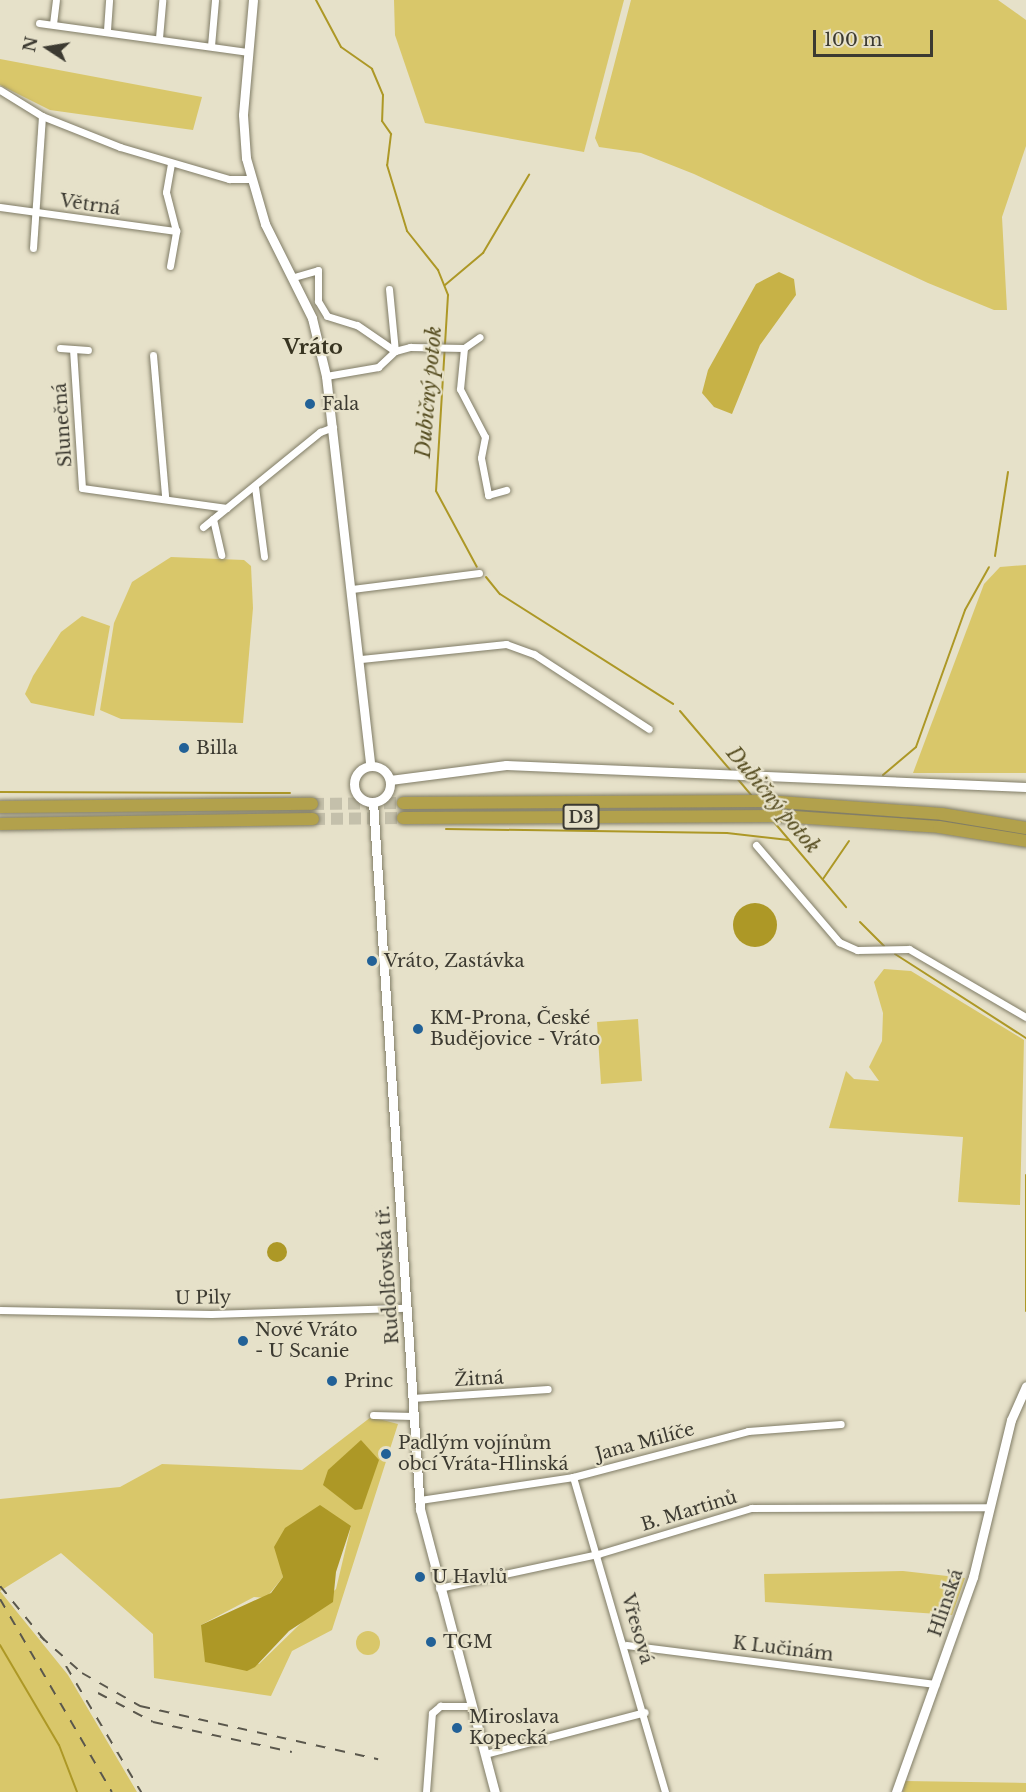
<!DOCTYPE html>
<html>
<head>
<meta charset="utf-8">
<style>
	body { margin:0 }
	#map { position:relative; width:1026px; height:1792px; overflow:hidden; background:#e6e1c9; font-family:"Libre Baskerville",serif }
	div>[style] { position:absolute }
	.green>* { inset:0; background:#d9c76a }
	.round { border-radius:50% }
	.forest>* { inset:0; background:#c7b247 }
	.water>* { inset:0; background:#ad9826 }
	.stream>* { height:2px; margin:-1px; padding:0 1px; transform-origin:1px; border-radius:1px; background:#ad9826 }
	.highway-tunnel>* { height:12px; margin-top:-6px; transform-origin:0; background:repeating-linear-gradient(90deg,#c4c0ab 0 12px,transparent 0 18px) }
	.roads { filter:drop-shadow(0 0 2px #807c66) drop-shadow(0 0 2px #807c66) }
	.street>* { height:7px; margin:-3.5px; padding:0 3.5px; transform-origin:3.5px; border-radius:3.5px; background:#fff }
	.secondary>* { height:9px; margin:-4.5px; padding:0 4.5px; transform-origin:4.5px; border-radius:4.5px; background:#fff }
	.secondary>.ring { margin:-4.5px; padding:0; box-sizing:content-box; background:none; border:9px solid #fff; border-radius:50% }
	.highway>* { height:12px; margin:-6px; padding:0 6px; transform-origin:6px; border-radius:6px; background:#b2a14c }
	.rail>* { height:2px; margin-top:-1px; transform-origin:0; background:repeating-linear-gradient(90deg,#5a574c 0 10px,transparent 0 20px) }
	.dots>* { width:16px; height:16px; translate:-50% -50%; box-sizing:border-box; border:3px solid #e6e1c9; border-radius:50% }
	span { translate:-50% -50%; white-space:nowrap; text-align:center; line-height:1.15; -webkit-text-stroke:4.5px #e6e1c9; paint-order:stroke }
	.shield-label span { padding:2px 4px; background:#e6e1c9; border:2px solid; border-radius:4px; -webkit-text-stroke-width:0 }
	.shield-label { font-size:16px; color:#3c3a31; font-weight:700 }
	.street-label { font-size:18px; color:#3c3a31 }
	.poi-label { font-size:18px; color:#3c3a31 }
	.left { translate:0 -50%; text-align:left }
	.water-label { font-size:20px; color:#574e22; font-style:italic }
	.quarter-label { font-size:21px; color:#383421; font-weight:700 }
	.north { position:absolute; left:18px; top:18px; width:60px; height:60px; -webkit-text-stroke:4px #e6e1c9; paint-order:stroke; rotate:282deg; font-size:16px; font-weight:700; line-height:24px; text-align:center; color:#3c3a31 }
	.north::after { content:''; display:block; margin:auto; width:21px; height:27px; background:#3c3a31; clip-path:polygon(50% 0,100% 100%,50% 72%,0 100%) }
	.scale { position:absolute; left:813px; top:30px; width:120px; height:27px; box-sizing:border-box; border:3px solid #3c3a31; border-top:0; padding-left:8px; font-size:18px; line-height:21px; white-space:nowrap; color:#3c3a31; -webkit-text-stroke:4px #e6e1c9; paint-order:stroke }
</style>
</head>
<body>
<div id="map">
	<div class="green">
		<i style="clip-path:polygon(394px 0,624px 0,584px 152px,425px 123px,395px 35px)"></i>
		<i style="clip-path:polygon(631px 0,998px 0,1026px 20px,1026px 146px,1002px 217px,1007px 310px,994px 310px,928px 283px,694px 174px,641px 153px,599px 147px,595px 138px)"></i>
		<i style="clip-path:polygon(0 59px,202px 97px,193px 130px,50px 110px,0 85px)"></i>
		<i style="clip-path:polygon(171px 557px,244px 560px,251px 566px,253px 608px,243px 723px,121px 719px,100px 710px,114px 623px,132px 582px)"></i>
		<i style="clip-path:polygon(1026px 565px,1026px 773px,913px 773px,984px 584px,1000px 567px)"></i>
		<i style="clip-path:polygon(82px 616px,110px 626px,94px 716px,31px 703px,25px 694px,33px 676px,61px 632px)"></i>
		<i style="clip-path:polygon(884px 969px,911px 971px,1024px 1040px,1020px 1205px,958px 1202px,963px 1137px,829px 1128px,846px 1071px,854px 1079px,879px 1081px,869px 1067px,882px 1041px,883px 1013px,874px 982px)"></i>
		<i style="clip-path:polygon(638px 1019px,642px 1081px,601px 1084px,597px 1022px)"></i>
		<i style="clip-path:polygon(evenodd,371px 1417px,398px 1424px,332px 1630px,292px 1651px,271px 1696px,154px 1678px,153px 1634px,61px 1553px,0 1591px,68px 1675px,137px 1792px,0 1792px,0 1499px,120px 1487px,162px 1464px,302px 1470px,371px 1417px,351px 1526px,336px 1589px,259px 1664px,201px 1625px,254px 1597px,266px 1598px,283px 1577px,280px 1564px,351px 1526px)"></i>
		<i style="clip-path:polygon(903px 1571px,965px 1578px,952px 1615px,765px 1602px,764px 1574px)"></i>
		<i class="round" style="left:356px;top:1631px;width:24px;height:24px"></i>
		<i style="clip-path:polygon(905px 1781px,1026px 1783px,1026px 1792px,903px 1792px)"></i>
	</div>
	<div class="forest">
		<i style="clip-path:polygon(779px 272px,794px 279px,796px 295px,760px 345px,732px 414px,714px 407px,702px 393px,708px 370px,756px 284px)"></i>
	</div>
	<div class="water">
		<i class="round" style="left:733px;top:903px;width:44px;height:44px"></i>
		<i class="round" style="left:267px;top:1242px;width:20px;height:20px"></i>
		<i style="clip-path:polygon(361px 1440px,379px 1460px,362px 1509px,355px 1510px,323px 1485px,328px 1470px)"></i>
		<i style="clip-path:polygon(320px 1505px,351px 1526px,336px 1572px,333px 1602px,289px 1631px,255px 1667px,247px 1671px,205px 1662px,201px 1625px,271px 1593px,283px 1577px,274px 1547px,285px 1528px)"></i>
	</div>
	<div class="stream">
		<i style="left:316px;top:0;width:53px;rotate:62deg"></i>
		<i style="left:341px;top:47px;width:38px;rotate:35deg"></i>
		<i style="left:372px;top:69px;width:28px;rotate:67deg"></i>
		<i style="left:383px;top:95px;width:26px;rotate:92deg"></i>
		<i style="left:382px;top:121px;width:16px;rotate:55deg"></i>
		<i style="left:391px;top:134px;width:31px;rotate:97deg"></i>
		<i style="left:387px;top:165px;width:69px;rotate:73.1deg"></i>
		<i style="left:407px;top:231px;width:50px;rotate:51.5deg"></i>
		<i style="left:438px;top:270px;width:27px;rotate:68deg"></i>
		<i style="left:448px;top:295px;width:196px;rotate:93.5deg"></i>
		<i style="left:436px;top:491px;width:86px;rotate:61.7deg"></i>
		<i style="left:445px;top:285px;width:50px;rotate:-40.1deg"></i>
		<i style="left:483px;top:253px;width:91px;rotate:-59.5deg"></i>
		<i style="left:995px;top:556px;width:85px;rotate:-81.2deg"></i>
		<i style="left:486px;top:577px;width:22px;rotate:51deg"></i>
		<i style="left:500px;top:594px;width:205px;rotate:32.4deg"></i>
		<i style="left:680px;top:711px;width:79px;rotate:49.6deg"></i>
		<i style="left:883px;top:775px;width:43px;rotate:-40.3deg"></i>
		<i style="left:916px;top:747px;width:145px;rotate:-70.3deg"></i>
		<i style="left:965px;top:610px;width:49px;rotate:-60.8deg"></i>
		<i style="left:736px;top:777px;width:25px;rotate:50deg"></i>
		<i style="left:0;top:792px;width:290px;rotate:0.2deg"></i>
		<i style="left:773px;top:821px;width:113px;rotate:49.7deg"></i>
		<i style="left:446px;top:829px;width:281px;rotate:0.8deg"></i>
		<i style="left:727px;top:833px;width:62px;rotate:6.4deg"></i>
		<i style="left:823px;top:879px;width:46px;rotate:-55.6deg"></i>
		<i style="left:860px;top:922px;width:34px;rotate:45deg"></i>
		<i style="left:895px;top:954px;width:156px;rotate:32.7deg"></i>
		<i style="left:1026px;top:1175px;width:136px;rotate:90deg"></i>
		<i style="left:0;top:1645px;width:116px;rotate:59.5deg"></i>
		<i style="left:59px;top:1745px;width:50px;rotate:69deg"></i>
	</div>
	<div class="highway-tunnel">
		<i style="left:312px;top:804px;width:91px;rotate:-0.6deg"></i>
		<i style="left:313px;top:819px;width:90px;rotate:-0.6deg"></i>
	</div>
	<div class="roads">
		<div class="street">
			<i style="left:39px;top:23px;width:210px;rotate:7.9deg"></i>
			<i style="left:53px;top:24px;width:24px;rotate:-83deg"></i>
			<i style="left:107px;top:30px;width:30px;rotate:-86deg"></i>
			<i style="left:159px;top:38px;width:38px;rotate:-85deg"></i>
			<i style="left:211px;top:46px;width:46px;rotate:-85deg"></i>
			<i style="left:0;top:90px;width:49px;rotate:31.8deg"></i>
			<i style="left:42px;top:116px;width:84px;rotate:21.7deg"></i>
			<i style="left:120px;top:147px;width:114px;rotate:16.4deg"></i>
			<i style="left:229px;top:179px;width:21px"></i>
			<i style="left:0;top:207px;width:178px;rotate:7.8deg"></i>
			<i style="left:33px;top:248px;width:132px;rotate:-86.1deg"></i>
			<i style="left:170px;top:266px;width:36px;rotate:-80deg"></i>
			<i style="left:176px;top:231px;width:40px;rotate:-104.4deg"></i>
			<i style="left:166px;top:192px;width:29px;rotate:-80deg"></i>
			<i style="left:294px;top:277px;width:25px;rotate:-16deg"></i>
			<i style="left:318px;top:270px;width:31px;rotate:90deg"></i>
			<i style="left:318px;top:301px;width:17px;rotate:59deg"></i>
			<i style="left:327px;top:316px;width:31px;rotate:17deg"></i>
			<i style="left:357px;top:325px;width:46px;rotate:34.4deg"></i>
			<i style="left:389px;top:289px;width:62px;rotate:84.5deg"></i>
			<i style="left:60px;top:348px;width:28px;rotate:4deg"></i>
			<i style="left:464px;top:348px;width:41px;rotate:95.6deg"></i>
			<i style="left:460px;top:389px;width:54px;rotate:62.5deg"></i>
			<i style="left:485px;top:437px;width:21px;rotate:101deg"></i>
			<i style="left:481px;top:458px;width:38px;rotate:79deg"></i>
			<i style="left:488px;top:495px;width:19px;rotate:-16deg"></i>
			<i style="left:73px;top:349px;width:139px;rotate:86.3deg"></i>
			<i style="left:82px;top:488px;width:146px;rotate:7.9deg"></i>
			<i style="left:153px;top:355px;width:142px;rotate:85.1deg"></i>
			<i style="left:326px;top:376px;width:53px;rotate:-9.8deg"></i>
			<i style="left:378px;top:367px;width:23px;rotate:-43deg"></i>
			<i style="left:395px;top:351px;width:16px;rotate:-15deg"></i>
			<i style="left:410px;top:347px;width:54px;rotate:1.1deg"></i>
			<i style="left:464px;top:348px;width:19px;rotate:-35deg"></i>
			<i style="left:255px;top:487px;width:70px;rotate:82.6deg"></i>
			<i style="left:213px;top:519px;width:37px;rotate:77deg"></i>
			<i style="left:203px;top:527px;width:151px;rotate:-39.1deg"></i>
			<i style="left:320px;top:432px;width:14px;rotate:-21deg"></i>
			<i style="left:352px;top:589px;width:128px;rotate:-7.2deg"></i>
			<i style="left:361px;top:659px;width:146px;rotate:-5.9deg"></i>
			<i style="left:506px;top:644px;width:30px;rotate:20deg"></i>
			<i style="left:534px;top:654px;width:137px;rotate:33.1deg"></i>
			<i style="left:756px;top:845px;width:128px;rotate:49.4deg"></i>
			<i style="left:839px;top:942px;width:20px;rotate:24deg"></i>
			<i style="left:857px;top:950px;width:52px;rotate:-1.1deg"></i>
			<i style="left:909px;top:949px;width:135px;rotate:30.2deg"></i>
			<i style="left:0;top:1310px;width:211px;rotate:1.1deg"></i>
			<i style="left:211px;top:1314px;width:196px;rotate:-1.8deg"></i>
			<i style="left:412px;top:1398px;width:136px;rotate:-3.8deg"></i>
			<i style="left:373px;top:1415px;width:40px;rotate:1.4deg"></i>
			<i style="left:573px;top:1477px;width:328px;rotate:73.7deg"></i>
			<i style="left:420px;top:1500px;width:155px;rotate:-8.5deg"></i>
			<i style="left:573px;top:1477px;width:181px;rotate:-14.7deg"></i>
			<i style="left:748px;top:1431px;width:93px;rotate:-4.3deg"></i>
			<i style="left:439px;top:1588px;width:163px;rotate:-12.1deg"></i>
			<i style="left:598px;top:1554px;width:160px;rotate:-16.7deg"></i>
			<i style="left:751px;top:1508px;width:239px;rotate:-0.2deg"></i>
			<i style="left:626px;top:1645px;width:312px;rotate:7.2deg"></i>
			<i style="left:485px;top:1754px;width:165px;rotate:-14.7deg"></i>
			<i style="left:426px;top:1792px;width:79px;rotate:-85.7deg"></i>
			<i style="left:432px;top:1713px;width:11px;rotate:-41deg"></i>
			<i style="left:440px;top:1706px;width:31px"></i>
		</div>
		<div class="secondary">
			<i style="left:253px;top:0;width:115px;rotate:95deg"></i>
			<i style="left:243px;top:115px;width:43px;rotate:86deg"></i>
			<i style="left:246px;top:158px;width:69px;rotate:73.9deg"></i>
			<i style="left:265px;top:224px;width:105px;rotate:63.4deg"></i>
			<i style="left:312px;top:318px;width:60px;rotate:76.4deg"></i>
			<i style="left:326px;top:376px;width:391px;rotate:83.5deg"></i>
			<i class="ring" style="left:354px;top:766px;width:27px;height:27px"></i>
			<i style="left:390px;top:780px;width:117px;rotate:-7.4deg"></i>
			<i style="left:506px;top:765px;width:520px;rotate:2.42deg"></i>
			<i style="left:373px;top:802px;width:709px;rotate:86.2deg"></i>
			<i style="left:420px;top:1509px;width:293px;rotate:75.2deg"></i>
			<i style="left:896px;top:1792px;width:228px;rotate:-70.3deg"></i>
			<i style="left:973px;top:1577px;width:162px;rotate:-76.4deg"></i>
			<i style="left:1011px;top:1420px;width:37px;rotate:-66deg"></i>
		</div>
		<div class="highway">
			<i style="left:403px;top:803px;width:363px;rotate:-0.3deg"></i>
			<i style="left:766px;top:801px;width:176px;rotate:4.2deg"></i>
			<i style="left:942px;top:814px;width:85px;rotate:9.5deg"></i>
			<i style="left:0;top:807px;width:312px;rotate:-0.6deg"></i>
			<i style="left:403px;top:818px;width:376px;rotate:-0.3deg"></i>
			<i style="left:779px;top:816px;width:160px;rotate:3.9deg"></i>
			<i style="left:939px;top:827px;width:88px;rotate:9.1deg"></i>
			<i style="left:0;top:824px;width:313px;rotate:-0.9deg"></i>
		</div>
	</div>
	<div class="rail">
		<i style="left:0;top:1586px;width:71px;rotate:50.7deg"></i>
		<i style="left:0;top:1599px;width:223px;rotate:59.9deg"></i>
		<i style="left:40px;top:1636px;width:56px;rotate:41.4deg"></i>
		<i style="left:82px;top:1673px;width:67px;rotate:29.6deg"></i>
		<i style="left:140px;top:1706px;width:244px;rotate:12.6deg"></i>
		<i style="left:66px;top:1666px;width:147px;rotate:59.2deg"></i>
		<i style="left:98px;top:1693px;width:62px;rotate:27.8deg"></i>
		<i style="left:153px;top:1722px;width:142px;rotate:12.2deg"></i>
	</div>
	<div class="dots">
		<i style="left:310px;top:404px;background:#226197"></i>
		<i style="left:184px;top:748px;background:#226197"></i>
		<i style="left:372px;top:961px;background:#226197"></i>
		<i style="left:418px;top:1029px;background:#226197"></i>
		<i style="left:243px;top:1341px;background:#226197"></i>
		<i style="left:332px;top:1381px;background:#226197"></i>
		<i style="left:386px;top:1454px;background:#226197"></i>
		<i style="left:420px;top:1577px;background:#226197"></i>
		<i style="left:431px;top:1642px;background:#226197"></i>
		<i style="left:457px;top:1728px;background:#226197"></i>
	</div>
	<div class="shield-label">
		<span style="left:581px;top:817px">D3</span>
	</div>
	<div class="street-label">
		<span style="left:90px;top:205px;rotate:8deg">Větrná</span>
		<span style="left:63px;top:425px;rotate:-94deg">Slunečná</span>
		<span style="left:388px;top:1275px;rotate:-94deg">Rudolfovská tř.</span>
		<span style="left:203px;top:1298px;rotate:-1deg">U Pily</span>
		<span style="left:479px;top:1379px;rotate:-3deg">Žitná</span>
		<span style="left:645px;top:1442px;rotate:-15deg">Jana Milíče</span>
		<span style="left:689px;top:1511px;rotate:-17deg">B. Martinů</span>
		<span style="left:946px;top:1603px;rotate:-71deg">Hlinská</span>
		<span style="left:637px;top:1629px;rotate:74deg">Vřesová</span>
		<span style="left:783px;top:1649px;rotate:7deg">K Lučinám</span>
	</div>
	<div class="poi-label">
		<span class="left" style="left:322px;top:404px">Fala</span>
		<span class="left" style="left:196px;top:748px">Billa</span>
		<span class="left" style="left:384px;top:961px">Vráto, Zastávka</span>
		<span class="left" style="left:430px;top:1029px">KM-Prona, České<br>Budějovice - Vráto</span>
		<span class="left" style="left:255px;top:1341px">Nové Vráto<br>- U Scanie</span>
		<span class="left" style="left:344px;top:1381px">Princ</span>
		<span class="left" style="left:398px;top:1454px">Padlým vojínům<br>obcí Vráta-Hlinská</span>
		<span class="left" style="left:432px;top:1577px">U Havlů</span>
		<span class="left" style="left:443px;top:1642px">TGM</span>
		<span class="left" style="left:469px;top:1728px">Miroslava<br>Kopecká</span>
	</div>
	<div class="water-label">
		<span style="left:429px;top:392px;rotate:-85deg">Dubičný potok</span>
		<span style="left:773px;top:800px;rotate:50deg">Dubičný potok</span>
	</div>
	<div class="quarter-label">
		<span style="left:313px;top:347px">Vráto</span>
	</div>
	<div class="north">N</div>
	<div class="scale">100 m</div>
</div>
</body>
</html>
